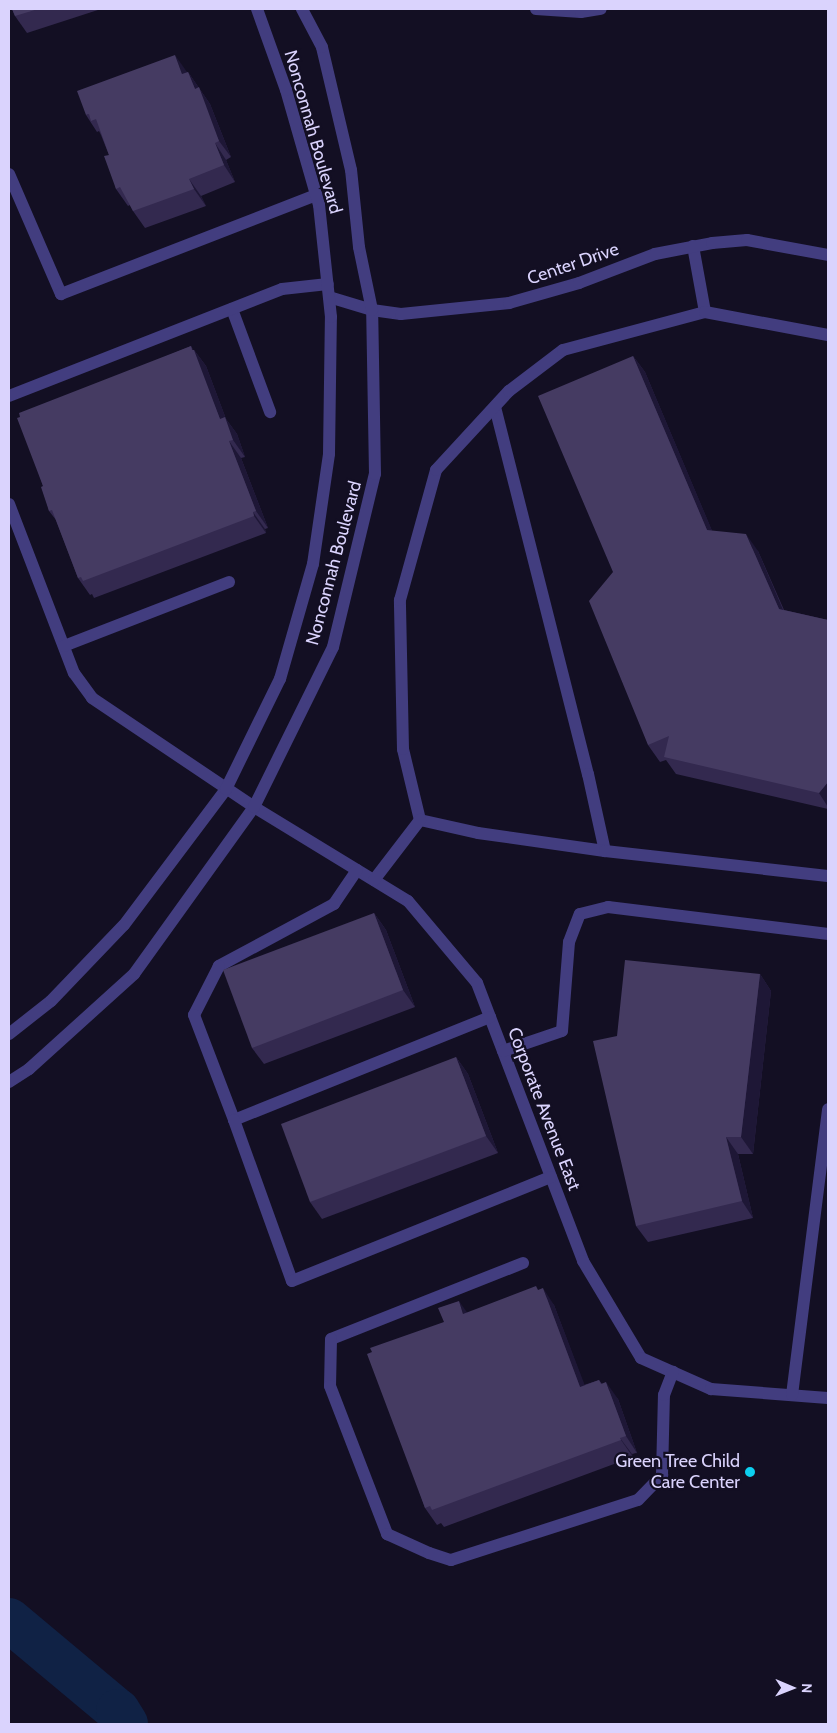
<!DOCTYPE html>
<html>
<head>
<meta charset="utf-8">
<style>
	body { margin:0 }
	#map { position:relative; width:837px; height:1733px; overflow:hidden; background:#130f23; font-family:Cabin,sans-serif }
	div>[style] { position:absolute }
	.river>* { height:44px; margin:-22px; padding:0 22px; transform-origin:22px; border-radius:22px; background:#102245 }
	.minor>* { height:12px; margin:-6px; padding:0 6px; transform-origin:6px; border-radius:6px; background:#423d7f }
	.wall>* { inset:0; background:#33294f }
	.shaded-wall>* { inset:0; background:#1e1736 }
	.building>* { inset:0; background:#453b62 }
	.dots>* { width:14px; height:14px; translate:-50% -50%; box-sizing:border-box; border:2px solid #130f23; border-radius:50% }
	span { translate:-50% -50%; white-space:nowrap; text-align:center; line-height:1.15; -webkit-text-stroke:4.5px #130f23; paint-order:stroke }
	.street-label { font-size:18px; color:#dad3fd }
	.poi-label { font-size:18px; color:#dad3fd }
	.right { translate:-100% -50%; text-align:right }
	.frame { position:absolute; inset:0; border:10px solid #dad3fd; pointer-events:none }
	.north { position:absolute; left:767px; top:1663px; width:50px; height:50px; -webkit-text-stroke:4px #130f23; paint-order:stroke; rotate:91deg; font-size:14px; font-weight:700; line-height:20px; text-align:center; color:#dad3fd }
	.north::after { content:''; display:block; margin:auto; width:18px; height:22px; background:#dad3fd; clip-path:polygon(50% 0,100% 100%,50% 72%,0 100%) }
</style>
</head>
<body>
<div id="map">
	<div class="river">
		<i style="left:9px;top:1620px;width:142px;rotate:39.9deg"></i>
		<i style="left:118px;top:1711px;width:15px;rotate:58deg"></i>
	</div>
	<div class="minor">
		<i style="left:536px;top:9px;width:45px;rotate:3.8deg"></i>
		<i style="left:581px;top:12px;width:20px;rotate:-9deg"></i>
		<i style="left:9px;top:174px;width:131px;rotate:66.6deg"></i>
		<i style="left:61px;top:294px;width:274px;rotate:-21.2deg"></i>
		<i style="left:693px;top:246px;width:67px;rotate:79.7deg"></i>
		<i style="left:329px;top:297px;width:45px;rotate:16.8deg"></i>
		<i style="left:372px;top:310px;width:29px;rotate:8deg"></i>
		<i style="left:401px;top:314px;width:109px;rotate:-5.8deg"></i>
		<i style="left:509px;top:303px;width:73px;rotate:-15.9deg"></i>
		<i style="left:579px;top:283px;width:81px;rotate:-20.9deg"></i>
		<i style="left:655px;top:254px;width:58px;rotate:-10.9deg"></i>
		<i style="left:712px;top:243px;width:35px;rotate:-5deg"></i>
		<i style="left:747px;top:240px;width:82px;rotate:10.5deg"></i>
		<i style="left:232px;top:309px;width:110px;rotate:69.7deg"></i>
		<i style="left:9px;top:396px;width:293px;rotate:-21.4deg"></i>
		<i style="left:282px;top:289px;width:46px;rotate:-6.2deg"></i>
		<i style="left:495px;top:407px;width:379px;rotate:75.8deg"></i>
		<i style="left:588px;top:774px;width:79px;rotate:77.6deg"></i>
		<i style="left:9px;top:504px;width:181px;rotate:69deg"></i>
		<i style="left:74px;top:673px;width:31px;rotate:54deg"></i>
		<i style="left:92px;top:698px;width:195px;rotate:33.9deg"></i>
		<i style="left:254px;top:807px;width:180px;rotate:31.4deg"></i>
		<i style="left:408px;top:901px;width:107px;rotate:49.9deg"></i>
		<i style="left:477px;top:983px;width:298px;rotate:69.1deg"></i>
		<i style="left:583px;top:1261px;width:113px;rotate:59.1deg"></i>
		<i style="left:641px;top:1358px;width:77px;rotate:23.9deg"></i>
		<i style="left:711px;top:1389px;width:117px;rotate:4.4deg"></i>
		<i style="left:64px;top:646px;width:177px;rotate:-21.2deg"></i>
		<i style="left:420px;top:820px;width:73px;rotate:-103.5deg"></i>
		<i style="left:403px;top:749px;width:149px;rotate:-91.2deg"></i>
		<i style="left:400px;top:600px;width:135px;rotate:-74.5deg"></i>
		<i style="left:436px;top:470px;width:108px;rotate:-47.3deg"></i>
		<i style="left:509px;top:391px;width:68px;rotate:-37.2deg"></i>
		<i style="left:563px;top:350px;width:147px;rotate:-15deg"></i>
		<i style="left:705px;top:312px;width:125px;rotate:10.6deg"></i>
		<i style="left:420px;top:820px;width:59px;rotate:12.6deg"></i>
		<i style="left:478px;top:833px;width:128px;rotate:8.1deg"></i>
		<i style="left:605px;top:851px;width:224px;rotate:6.4deg"></i>
		<i style="left:357px;top:870px;width:41px;rotate:124.1deg"></i>
		<i style="left:334px;top:904px;width:131px;rotate:151.7deg"></i>
		<i style="left:219px;top:966px;width:55px;rotate:117deg"></i>
		<i style="left:194px;top:1015px;width:112px;rotate:69.1deg"></i>
		<i style="left:234px;top:1120px;width:276px;rotate:-21.9deg"></i>
		<i style="left:374px;top:880px;width:76px;rotate:-52.5deg"></i>
		<i style="left:9px;top:1034px;width:53px;rotate:-38.2deg"></i>
		<i style="left:51px;top:1001px;width:105px;rotate:-46.2deg"></i>
		<i style="left:124px;top:925px;width:170px;rotate:-53.1deg"></i>
		<i style="left:226px;top:789px;width:123px;rotate:-63.9deg"></i>
		<i style="left:280px;top:679px;width:120px;rotate:-74deg"></i>
		<i style="left:313px;top:564px;width:111px;rotate:-81.7deg"></i>
		<i style="left:329px;top:454px;width:137px;rotate:-89.2deg"></i>
		<i style="left:331px;top:317px;width:113px;rotate:-96.1deg"></i>
		<i style="left:319px;top:205px;width:120px;rotate:-106deg"></i>
		<i style="left:286px;top:90px;width:86px;rotate:-109.7deg"></i>
		<i style="left:503px;top:1051px;width:62px;rotate:-18.7deg"></i>
		<i style="left:562px;top:1031px;width:89px;rotate:-85.5deg"></i>
		<i style="left:569px;top:942px;width:30px;rotate:-69deg"></i>
		<i style="left:580px;top:914px;width:29px;rotate:-14deg"></i>
		<i style="left:608px;top:907px;width:222px;rotate:7deg"></i>
		<i style="left:9px;top:1082px;width:24px;rotate:-33deg"></i>
		<i style="left:29px;top:1069px;width:142px;rotate:-42.1deg"></i>
		<i style="left:134px;top:974px;width:206px;rotate:-54.3deg"></i>
		<i style="left:254px;top:807px;width:178px;rotate:-63.7deg"></i>
		<i style="left:333px;top:647px;width:178px;rotate:-76.4deg"></i>
		<i style="left:375px;top:474px;width:164px;rotate:-91deg"></i>
		<i style="left:372px;top:310px;width:64px;rotate:-101.7deg"></i>
		<i style="left:359px;top:247px;width:77px;rotate:-95.9deg"></i>
		<i style="left:351px;top:170px;width:126px;rotate:-103.3deg"></i>
		<i style="left:322px;top:47px;width:43px;rotate:-117.8deg"></i>
		<i style="left:234px;top:1120px;width:171px;rotate:70.2deg"></i>
		<i style="left:292px;top:1281px;width:279px;rotate:-21.9deg"></i>
		<i style="left:523px;top:1263px;width:206px;rotate:158.4deg"></i>
		<i style="left:331px;top:1339px;width:47px;rotate:91.2deg"></i>
		<i style="left:330px;top:1386px;width:159px;rotate:68.9deg"></i>
		<i style="left:387px;top:1534px;width:46px;rotate:24.3deg"></i>
		<i style="left:429px;top:1553px;width:23px;rotate:18deg"></i>
		<i style="left:451px;top:1560px;width:196px;rotate:-17.8deg"></i>
		<i style="left:638px;top:1500px;width:35px;rotate:-46deg"></i>
		<i style="left:662px;top:1475px;width:80px;rotate:-88.6deg"></i>
		<i style="left:664px;top:1395px;width:25px;rotate:-69deg"></i>
		<i style="left:792px;top:1395px;width:288px;rotate:-82.8deg"></i>
	</div>
	<div class="wall">
		<i style="clip-path:polygon(12px 9px,101px 9px,27px 33px,15px 16px)"></i>
		<i style="clip-path:polygon(187px 72px,187px 73px,188px 72px,210px 104px,231px 157px,226px 160px,235px 182px,201px 196px,206px 206px,145px 228px,133px 211px,130px 205px,128px 206px,116px 189px,109px 155px,101px 135px,99px 131px,97px 132px,86px 115px)"></i>
		<i style="clip-path:polygon(191px 346px,193px 350px,194px 350px,206px 366px,226px 419px,237px 434px,245px 457px,241px 458px,268px 528px,265px 529px,266px 533px,94px 598px,92px 594px,90px 595px,78px 578px,56px 520px,49px 511px,43px 486px,20px 417px)"></i>
		<i style="clip-path:polygon(633px 356px,645px 372px,712px 531px,758px 551px,784px 610px,828px 620px,828px 809px,676px 774px,666px 760px,660px 762px,648px 745px)"></i>
		<i style="clip-path:polygon(374px 913px,386px 930px,415px 1007px,264px 1064px,252px 1048px)"></i>
		<i style="clip-path:polygon(760px 974px,771px 991px,753px 1154px,738px 1154px,753px 1218px,648px 1242px,636px 1226px)"></i>
		<i style="clip-path:polygon(456px 1057px,468px 1074px,498px 1153px,322px 1219px,310px 1202px)"></i>
		<i style="clip-path:polygon(539px 1290px,554px 1305px,584px 1385px,599px 1380px,602px 1384px,618px 1399px,637px 1453px,632px 1454px,633px 1457px,444px 1527px,441px 1523px,437px 1525px,425px 1508px,372px 1352px,467px 1313px)"></i>
	</div>
	<div class="shaded-wall">
		<i style="clip-path:polygon(175px 55px,187px 72px,194px 91px,182px 74px)"></i>
		<i style="clip-path:polygon(188px 72px,210px 104px,231px 157px,219px 141px,195px 89px)"></i>
		<i style="clip-path:polygon(215px 143px,226px 160px,235px 182px,224px 165px)"></i>
		<i style="clip-path:polygon(189px 179px,201px 196px,206px 206px,194px 189px)"></i>
		<i style="clip-path:polygon(191px 346px,196px 354px,194px 350px,206px 366px,226px 419px,237px 434px,245px 457px,233px 440px,220px 419px)"></i>
		<i style="clip-path:polygon(633px 356px,645px 372px,719px 547px,707px 530px)"></i>
		<i style="clip-path:polygon(229px 441px,241px 458px,268px 528px,256px 511px)"></i>
		<i style="clip-path:polygon(253px 512px,265px 529px,266px 533px,254px 516px)"></i>
		<i style="clip-path:polygon(746px 534px,758px 551px,790px 626px,779px 609px)"></i>
		<i style="clip-path:polygon(828px 782px,828px 807px,819px 793px)"></i>
		<i style="clip-path:polygon(374px 913px,386px 930px,415px 1007px,403px 990px)"></i>
		<i style="clip-path:polygon(760px 974px,771px 991px,753px 1154px,741px 1137px)"></i>
		<i style="clip-path:polygon(456px 1057px,468px 1074px,498px 1153px,486px 1136px)"></i>
		<i style="clip-path:polygon(726px 1137px,738px 1154px,753px 1218px,742px 1201px)"></i>
		<i style="clip-path:polygon(543px 1288px,554px 1305px,592px 1404px,580px 1387px)"></i>
		<i style="clip-path:polygon(459px 1301px,471px 1318px,463px 1314px)"></i>
		<i style="clip-path:polygon(606px 1382px,618px 1399px,637px 1453px,626px 1436px)"></i>
		<i style="clip-path:polygon(620px 1438px,632px 1454px,633px 1457px,621px 1440px)"></i>
	</div>
	<div class="building">
		<i style="clip-path:polygon(12px 9px,38px 9px,15px 16px)"></i>
		<i style="clip-path:polygon(175px 55px,182px 74px,188px 72px,195px 89px,199px 87px,219px 141px,215px 143px,224px 165px,189px 179px,194px 189px,133px 211px,120px 187px,116px 189px,104px 156px,109px 155px,96px 119px,91px 121px,89px 114px,86px 115px,77px 91px)"></i>
		<i style="clip-path:polygon(191px 346px,192px 350px,194px 350px,220px 419px,225px 417px,233px 440px,229px 441px,256px 511px,253px 512px,254px 516px,83px 581px,81px 577px,78px 578px,52px 510px,49px 511px,41px 487px,43px 486px,17px 418px,20px 417px,19px 413px)"></i>
		<i style="clip-path:polygon(633px 356px,707px 530px,746px 534px,779px 609px,828px 620px,828px 782px,819px 793px,664px 757px,669px 736px,648px 745px,589px 601px,613px 572px,538px 396px)"></i>
		<i style="clip-path:polygon(374px 913px,403px 990px,252px 1048px,223px 970px)"></i>
		<i style="clip-path:polygon(625px 960px,760px 974px,741px 1137px,726px 1137px,742px 1201px,636px 1226px,593px 1041px,617px 1036px)"></i>
		<i style="clip-path:polygon(456px 1057px,486px 1136px,310px 1202px,281px 1124px)"></i>
		<i style="clip-path:polygon(536px 1286px,538px 1290px,543px 1288px,580px 1387px,599px 1380px,601px 1384px,606px 1382px,626px 1436px,620px 1438px,621px 1440px,432px 1510px,430px 1506px,425px 1508px,367px 1354px,372px 1352px,370px 1348px,444px 1322px,438px 1308px,459px 1301px,463px 1314px)"></i>
	</div>
	<div class="dots">
		<i style="left:750px;top:1472px;background:#0dcfef"></i>
	</div>
	<div class="street-label">
		<span style="left:313px;top:132px;rotate:74deg">Nonconnah Boulevard</span>
		<span style="left:573px;top:264px;rotate:-19deg">Center Drive</span>
		<span style="left:334px;top:563px;rotate:-75deg">Nonconnah Boulevard</span>
		<span style="left:544px;top:1109px;rotate:69deg">Corporate Avenue East</span>
	</div>
	<div class="poi-label">
		<span class="right" style="left:740px;top:1472px">Green Tree Child<br>Care Center</span>
	</div>
	<div class="frame"></div>
	<div class="north">N</div>
</div>
</body>
</html>
